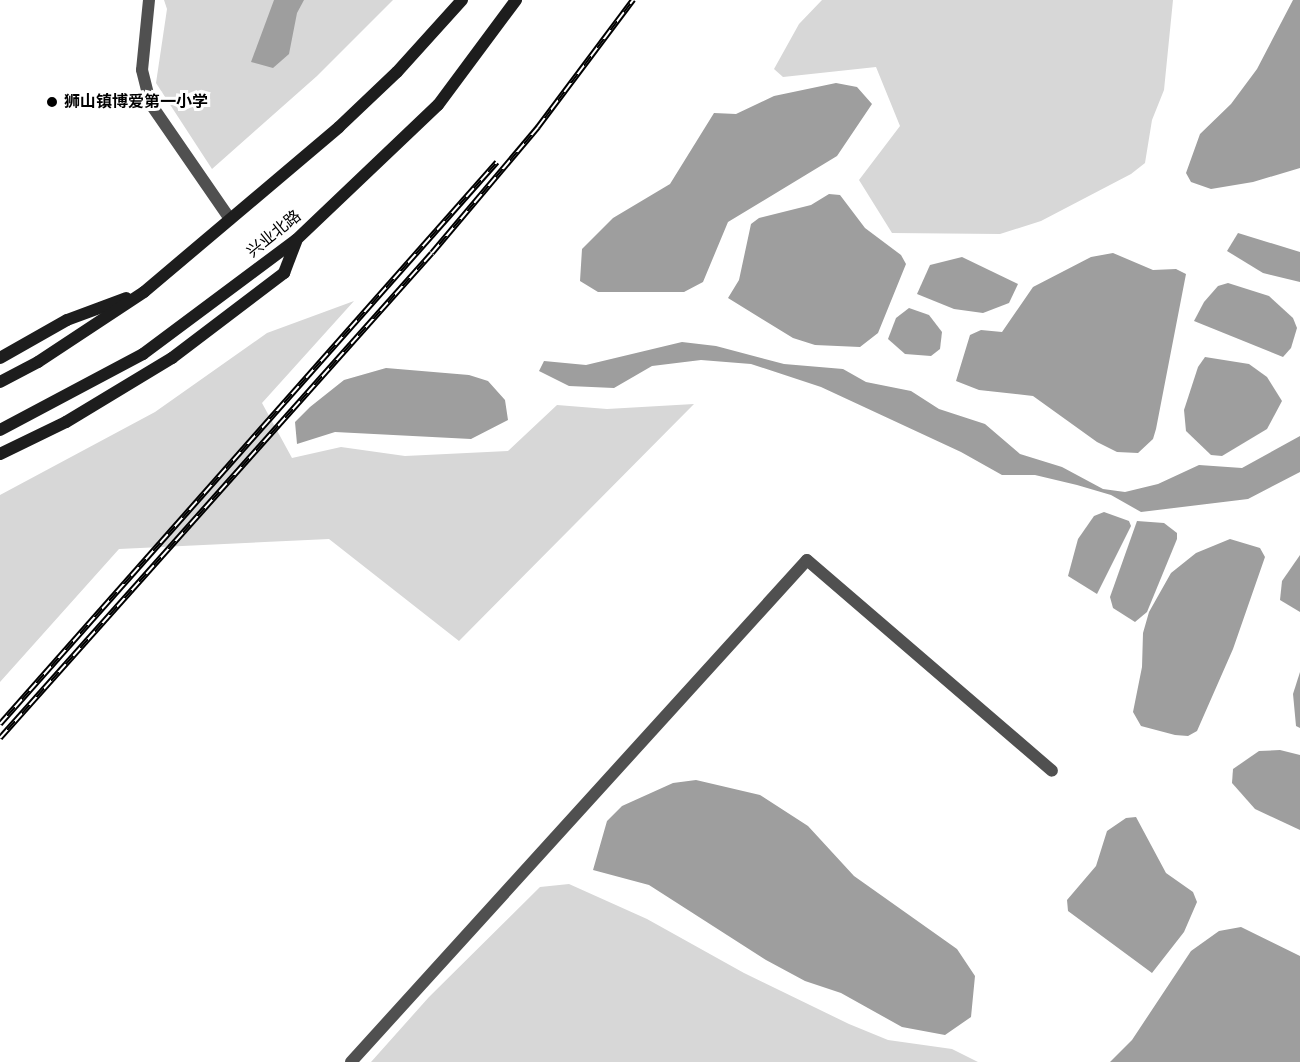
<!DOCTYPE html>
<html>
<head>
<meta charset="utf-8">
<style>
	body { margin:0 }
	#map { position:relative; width:1300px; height:1062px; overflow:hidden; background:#fff; font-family:"Varela Round","Noto Sans SC",sans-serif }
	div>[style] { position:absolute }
	.green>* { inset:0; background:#d7d7d7 }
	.water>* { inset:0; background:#9e9e9e }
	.street>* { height:12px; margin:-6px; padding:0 6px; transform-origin:6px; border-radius:6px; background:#505050 }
	.secondary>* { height:12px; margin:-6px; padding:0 6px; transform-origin:6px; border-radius:6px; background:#1d1d1d }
	.rail>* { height:6px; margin-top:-3px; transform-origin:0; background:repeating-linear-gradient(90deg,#fff 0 11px,#000 0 22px); box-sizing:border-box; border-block:2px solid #000 }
	.dots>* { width:16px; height:16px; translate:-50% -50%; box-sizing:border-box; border:3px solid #fff; border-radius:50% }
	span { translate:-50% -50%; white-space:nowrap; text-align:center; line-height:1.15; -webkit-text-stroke:6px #fff; paint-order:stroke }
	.poi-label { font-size:16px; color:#000; font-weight:700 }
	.left { translate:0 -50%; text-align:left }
	.street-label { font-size:16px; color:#000 }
</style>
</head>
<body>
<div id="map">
	<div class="green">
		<i style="clip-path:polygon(164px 0,393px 0,317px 76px,212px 169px,156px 83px,167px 9px)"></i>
		<i style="clip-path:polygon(822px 0,1173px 0,1164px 90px,1152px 120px,1145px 163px,1131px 174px,1041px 221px,1000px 234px,892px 233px,859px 180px,900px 126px,876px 67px,783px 77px,774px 69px,799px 24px)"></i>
		<i style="clip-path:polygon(354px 301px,262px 403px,292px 458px,341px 447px,405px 456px,508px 451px,557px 405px,607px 409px,694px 404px,459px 641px,329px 539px,119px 549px,0 682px,0 495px,155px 412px,267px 333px)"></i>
		<i style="clip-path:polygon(569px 884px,647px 919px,744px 973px,849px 1024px,888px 1040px,952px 1049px,978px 1062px,371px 1062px,429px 997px,540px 887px)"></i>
	</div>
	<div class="water">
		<i style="clip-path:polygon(274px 0,304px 0,297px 13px,289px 54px,273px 68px,251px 62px)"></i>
		<i style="clip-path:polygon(1293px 0,1300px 0,1300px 168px,1253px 182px,1211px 189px,1191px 182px,1186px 173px,1200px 134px,1231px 104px,1257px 69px)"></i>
		<i style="clip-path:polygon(836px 83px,857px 87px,872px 104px,837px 156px,728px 222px,703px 282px,684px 292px,598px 292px,580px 281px,582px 249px,613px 218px,670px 184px,714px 113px,736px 114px,774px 96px)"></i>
		<i style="clip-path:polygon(829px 194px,840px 195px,865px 228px,901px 255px,906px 264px,878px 333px,860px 347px,815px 345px,793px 338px,728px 298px,739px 280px,751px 224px,759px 218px,811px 205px)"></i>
		<i style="clip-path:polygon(1238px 233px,1300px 252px,1300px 282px,1263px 273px,1227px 251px)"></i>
		<i style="clip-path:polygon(1113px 253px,1153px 270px,1176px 269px,1186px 274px,1156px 429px,1153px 439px,1138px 453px,1117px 452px,1097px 442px,1033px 396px,979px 390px,956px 381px,970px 335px,981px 330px,1002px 332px,1033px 287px,1091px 257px)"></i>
		<i style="clip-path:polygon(962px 257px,1018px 284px,1009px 303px,983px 313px,954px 309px,917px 294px,930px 265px)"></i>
		<i style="clip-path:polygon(1228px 283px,1269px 296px,1293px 318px,1297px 328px,1291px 348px,1283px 357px,1194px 321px,1204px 302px,1218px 286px)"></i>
		<i style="clip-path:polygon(909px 308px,929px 315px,942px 332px,940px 349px,931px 356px,905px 354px,888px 339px,896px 318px)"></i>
		<i style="clip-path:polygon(682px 342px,716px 346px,784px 364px,843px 369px,866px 382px,911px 391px,939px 409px,985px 424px,1020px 454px,1062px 467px,1103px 489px,1125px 492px,1158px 484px,1199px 465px,1242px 468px,1300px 436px,1300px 472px,1248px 499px,1141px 512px,1111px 495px,1077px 485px,1035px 475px,1002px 475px,961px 452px,821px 387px,751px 364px,701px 360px,652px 366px,614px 388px,569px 386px,539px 371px,544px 361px,586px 365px)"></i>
		<i style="clip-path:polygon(1205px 357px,1249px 364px,1267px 377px,1282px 401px,1267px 429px,1222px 456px,1211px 455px,1186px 431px,1184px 410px,1198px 367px)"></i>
		<i style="clip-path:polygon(386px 368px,469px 375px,488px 381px,505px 400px,508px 420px,471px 439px,335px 432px,297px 444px,295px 422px,310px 407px,344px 380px)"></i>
		<i style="clip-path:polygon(1104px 512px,1129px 521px,1131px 526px,1097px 594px,1068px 576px,1078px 539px,1094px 516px)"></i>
		<i style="clip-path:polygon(1137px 521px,1164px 523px,1177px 533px,1177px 539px,1147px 612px,1135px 622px,1113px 608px,1110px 597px)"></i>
		<i style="clip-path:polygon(1230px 539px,1260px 548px,1265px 557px,1233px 649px,1197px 731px,1188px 736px,1175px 735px,1141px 726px,1133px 712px,1142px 667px,1143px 633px,1149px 612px,1171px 573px,1196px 553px)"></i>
		<i style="clip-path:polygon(1300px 555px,1300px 612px,1280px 600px,1282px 581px)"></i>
		<i style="clip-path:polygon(1300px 672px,1300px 728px,1296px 726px,1293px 694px)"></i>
		<i style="clip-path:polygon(1280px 750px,1300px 755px,1300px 830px,1255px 809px,1232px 783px,1233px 769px,1259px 751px)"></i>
		<i style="clip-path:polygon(696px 780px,760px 795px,808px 826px,854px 876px,957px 949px,975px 976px,971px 1017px,945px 1035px,902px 1027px,841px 993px,805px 981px,766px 960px,649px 885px,593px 870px,607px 821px,622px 806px,673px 783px)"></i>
		<i style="clip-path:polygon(1136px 817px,1166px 873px,1193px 892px,1197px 902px,1184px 932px,1152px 973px,1068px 911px,1067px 900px,1096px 866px,1107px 831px,1126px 818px)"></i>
		<i style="clip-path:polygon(1241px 927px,1300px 956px,1300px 1062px,1110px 1062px,1132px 1040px,1191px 951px,1219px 931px)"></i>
	</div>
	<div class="street">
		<i style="left:149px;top:0;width:70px;rotate:95.7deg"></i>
		<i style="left:142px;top:70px;width:34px;rotate:76deg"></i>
		<i style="left:150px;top:103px;width:141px;rotate:55.4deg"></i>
		<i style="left:351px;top:1062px;width:678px;rotate:-47.75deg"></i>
		<i style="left:807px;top:560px;width:323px;rotate:40.7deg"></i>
	</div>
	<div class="secondary">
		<i style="left:0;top:358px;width:77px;rotate:-29.6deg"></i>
		<i style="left:67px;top:320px;width:63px;rotate:-20.4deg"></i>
		<i style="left:0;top:382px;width:43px;rotate:-27.8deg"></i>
		<i style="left:38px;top:362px;width:127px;rotate:-33.4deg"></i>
		<i style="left:144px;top:292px;width:255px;rotate:-40.2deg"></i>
		<i style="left:339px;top:127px;width:80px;rotate:-43.5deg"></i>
		<i style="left:397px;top:72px;width:97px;rotate:-47.9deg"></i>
		<i style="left:0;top:430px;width:162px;rotate:-28deg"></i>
		<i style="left:143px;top:354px;width:191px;rotate:-36.7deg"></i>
		<i style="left:296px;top:240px;width:196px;rotate:-43.6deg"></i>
		<i style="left:438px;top:105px;width:131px;rotate:-53.4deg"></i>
		<i style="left:0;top:454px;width:73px;rotate:-25.9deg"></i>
		<i style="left:66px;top:422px;width:124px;rotate:-31.1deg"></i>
		<i style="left:172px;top:358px;width:141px;rotate:-37.2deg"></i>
		<i style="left:284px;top:273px;width:34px;rotate:-69deg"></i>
	</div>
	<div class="rail">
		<i style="left:0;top:724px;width:750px;rotate:-48.51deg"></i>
		<i style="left:0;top:738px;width:649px;rotate:-48.31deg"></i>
		<i style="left:432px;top:253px;width:165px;rotate:-49.9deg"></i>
		<i style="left:538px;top:127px;width:159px;rotate:-53.2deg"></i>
	</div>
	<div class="dots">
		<i style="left:52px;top:102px;background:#000"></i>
	</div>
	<div class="poi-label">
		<span class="left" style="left:64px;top:102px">狮山镇博爱第一小学</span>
	</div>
	<div class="street-label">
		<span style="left:274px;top:234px;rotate:-39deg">兴业北路</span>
	</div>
</div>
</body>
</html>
